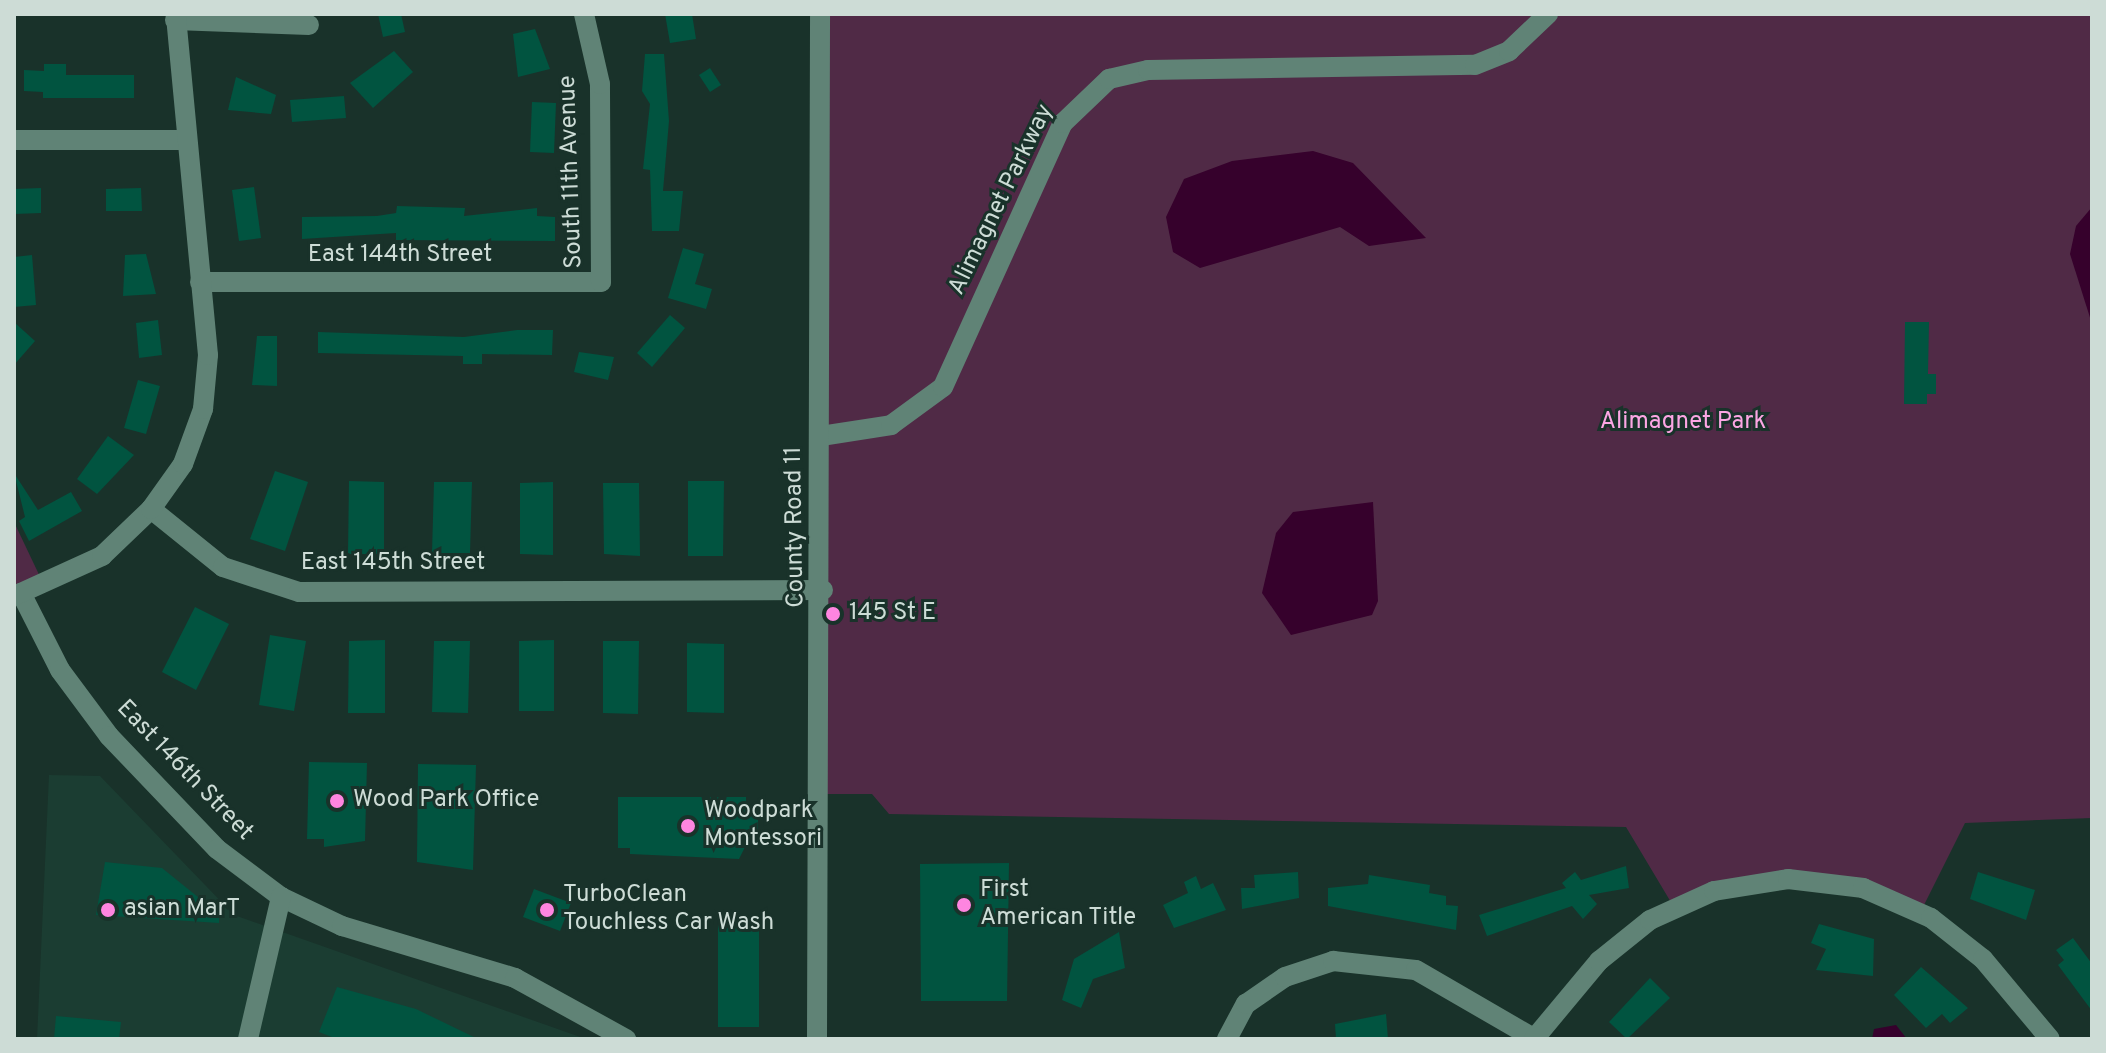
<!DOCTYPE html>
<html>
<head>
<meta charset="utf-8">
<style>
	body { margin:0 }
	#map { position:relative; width:2106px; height:1053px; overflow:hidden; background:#19322a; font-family:Overpass,sans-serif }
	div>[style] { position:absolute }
	.built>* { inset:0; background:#1b3d32 }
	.green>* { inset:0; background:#502a46 }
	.water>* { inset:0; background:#36012c }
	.building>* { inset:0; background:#015440 }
	.minor>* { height:20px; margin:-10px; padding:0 10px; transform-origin:10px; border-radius:10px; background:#608376 }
	.dots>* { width:22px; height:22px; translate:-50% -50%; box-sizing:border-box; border:4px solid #19322a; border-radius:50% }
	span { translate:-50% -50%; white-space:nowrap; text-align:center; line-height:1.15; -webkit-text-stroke:6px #19322a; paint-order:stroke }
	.street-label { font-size:24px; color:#cddcd6 }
	.park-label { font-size:24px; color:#fca6e4 }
	.poi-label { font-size:24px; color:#cddcd6 }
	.left { translate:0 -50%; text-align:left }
	.frame { position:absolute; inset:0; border:16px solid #cddcd6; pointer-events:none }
</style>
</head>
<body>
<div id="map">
	<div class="built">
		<i style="clip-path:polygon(49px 775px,100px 776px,234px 915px,586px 1039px,37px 1039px)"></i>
	</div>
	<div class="green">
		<i style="clip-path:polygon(820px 14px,2092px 14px,2092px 818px,1965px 823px,1920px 913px,1863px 888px,1788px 879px,1675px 909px,1626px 827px,889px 814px,872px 794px,822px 794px)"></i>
		<i style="clip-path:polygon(14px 522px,43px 583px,14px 596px)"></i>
	</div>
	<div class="water">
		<i style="clip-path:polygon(1313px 151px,1353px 163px,1426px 238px,1369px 246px,1340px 227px,1200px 268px,1173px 252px,1166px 217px,1184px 179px,1232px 161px)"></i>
		<i style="clip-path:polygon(2092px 207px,2092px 324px,2070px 254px,2076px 226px)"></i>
		<i style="clip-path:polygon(1373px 502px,1378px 601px,1372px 615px,1291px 635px,1262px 593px,1276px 533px,1293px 512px)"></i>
		<i style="clip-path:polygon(1896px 1025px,1907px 1039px,1872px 1039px,1874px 1029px)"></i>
	</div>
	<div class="building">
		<i style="clip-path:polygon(378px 14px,401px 14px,405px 32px,383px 37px)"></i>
		<i style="clip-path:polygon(665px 14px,692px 14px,696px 39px,670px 43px)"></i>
		<i style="clip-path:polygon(535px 29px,550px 69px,518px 77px,513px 34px)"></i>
		<i style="clip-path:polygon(394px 51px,413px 72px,373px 108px,350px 83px)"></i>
		<i style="clip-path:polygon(645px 54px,664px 54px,669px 121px,663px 191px,683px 191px,679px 231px,652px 231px,650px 170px,643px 169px,650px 104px,642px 91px)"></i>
		<i style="clip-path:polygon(44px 64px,66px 64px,66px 75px,134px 75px,134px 98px,43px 98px,43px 92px,24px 91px,24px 70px,44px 71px)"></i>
		<i style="clip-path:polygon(710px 68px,721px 85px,710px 92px,699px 75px)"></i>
		<i style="clip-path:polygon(236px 77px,276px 95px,271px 114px,228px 110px)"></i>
		<i style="clip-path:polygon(344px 96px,346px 118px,292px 122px,290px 100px)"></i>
		<i style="clip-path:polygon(532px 102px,556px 103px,554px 153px,530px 152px)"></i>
		<i style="clip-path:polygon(254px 187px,261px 238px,239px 241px,232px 190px)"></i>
		<i style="clip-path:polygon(41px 188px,41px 213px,14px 214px,14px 189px)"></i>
		<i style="clip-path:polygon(141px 188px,142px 211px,106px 211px,106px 189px)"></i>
		<i style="clip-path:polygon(397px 206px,465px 208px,464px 216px,537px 208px,537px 216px,555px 217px,555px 241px,396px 240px,396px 233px,302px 239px,302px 217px,377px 216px,396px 213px)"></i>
		<i style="clip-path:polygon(683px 248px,704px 254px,695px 284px,712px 289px,706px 309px,668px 298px)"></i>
		<i style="clip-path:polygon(146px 254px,156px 294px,123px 296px,125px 255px)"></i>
		<i style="clip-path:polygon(32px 255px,36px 305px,14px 307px,14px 257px)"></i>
		<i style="clip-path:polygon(670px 315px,685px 328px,652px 367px,637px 353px)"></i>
		<i style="clip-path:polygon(158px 320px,162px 355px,139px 358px,136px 323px)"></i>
		<i style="clip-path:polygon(14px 322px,35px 341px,14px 365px)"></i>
		<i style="clip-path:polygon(1905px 322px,1929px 322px,1928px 374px,1936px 374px,1936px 394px,1927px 394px,1927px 404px,1904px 404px)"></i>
		<i style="clip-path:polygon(517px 330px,553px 330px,552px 355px,482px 354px,482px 364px,463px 364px,463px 356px,318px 353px,318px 332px,464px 337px)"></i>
		<i style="clip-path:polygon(257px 336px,277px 336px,277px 386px,252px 385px)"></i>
		<i style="clip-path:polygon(579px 352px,614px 357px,608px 380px,574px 372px)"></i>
		<i style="clip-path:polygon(138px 380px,160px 386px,146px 434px,124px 428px)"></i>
		<i style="clip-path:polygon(108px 436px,134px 455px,97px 494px,77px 479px)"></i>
		<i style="clip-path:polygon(275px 471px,308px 482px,285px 551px,250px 539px)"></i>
		<i style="clip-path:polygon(14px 473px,38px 510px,71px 492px,82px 511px,29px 541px,19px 521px,25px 517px)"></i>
		<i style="clip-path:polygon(349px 481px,384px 482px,384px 554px,348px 554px)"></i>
		<i style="clip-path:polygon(688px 481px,724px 481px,723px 556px,688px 556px)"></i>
		<i style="clip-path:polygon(434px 482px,472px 482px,470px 553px,432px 553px)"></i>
		<i style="clip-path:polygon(553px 482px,553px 555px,520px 554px,520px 483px)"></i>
		<i style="clip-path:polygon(603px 483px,639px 483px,640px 556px,604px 554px)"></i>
		<i style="clip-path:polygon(195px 607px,229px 624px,196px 690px,162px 672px)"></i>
		<i style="clip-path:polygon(270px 635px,306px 641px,294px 711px,259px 705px)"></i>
		<i style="clip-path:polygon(385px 640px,385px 713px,348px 713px,349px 641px)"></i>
		<i style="clip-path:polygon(554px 640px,554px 711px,519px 711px,519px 641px)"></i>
		<i style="clip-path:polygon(434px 641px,470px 641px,468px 713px,432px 712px)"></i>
		<i style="clip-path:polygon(603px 641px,639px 641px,638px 714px,603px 713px)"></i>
		<i style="clip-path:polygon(687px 643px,724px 644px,724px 713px,687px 712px)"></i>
		<i style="clip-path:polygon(309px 762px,367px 763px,365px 841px,324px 847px,324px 839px,307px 839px)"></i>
		<i style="clip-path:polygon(418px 764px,476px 765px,473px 870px,417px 862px)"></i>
		<i style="clip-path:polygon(618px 797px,746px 797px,746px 809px,758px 809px,758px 843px,747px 843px,739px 859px,630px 854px,630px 848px,618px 848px)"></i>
		<i style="clip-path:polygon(105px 862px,162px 868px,219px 914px,219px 923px,96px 915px)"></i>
		<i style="clip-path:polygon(1009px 863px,1007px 1001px,921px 1001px,920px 864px)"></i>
		<i style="clip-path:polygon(1626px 866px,1629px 888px,1589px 895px,1597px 904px,1583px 919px,1572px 906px,1487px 936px,1479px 915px,1566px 888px,1562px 883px,1575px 872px,1581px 880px)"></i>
		<i style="clip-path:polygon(1298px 872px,1299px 898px,1242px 909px,1241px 888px,1255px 888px,1254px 875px)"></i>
		<i style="clip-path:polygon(1978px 872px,2035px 890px,2026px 920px,1970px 899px)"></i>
		<i style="clip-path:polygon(1369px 875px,1430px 885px,1429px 893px,1446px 896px,1446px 905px,1458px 906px,1456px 930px,1328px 906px,1328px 888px,1368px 884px)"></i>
		<i style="clip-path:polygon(1196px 876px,1201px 889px,1213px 883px,1226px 910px,1174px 928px,1163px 905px,1188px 893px,1184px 882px)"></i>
		<i style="clip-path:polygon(534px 889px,571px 903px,560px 931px,523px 917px)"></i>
		<i style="clip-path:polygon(718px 918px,759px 918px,759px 1027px,718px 1027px)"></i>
		<i style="clip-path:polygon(1819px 924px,1874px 939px,1873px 976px,1816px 970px,1826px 949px,1811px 943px)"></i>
		<i style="clip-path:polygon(1119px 932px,1125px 968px,1093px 979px,1081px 1008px,1062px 1000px,1074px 959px)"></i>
		<i style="clip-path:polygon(2073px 938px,2092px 964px,2092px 1011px,2058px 965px,2064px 960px,2056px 950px)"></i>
		<i style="clip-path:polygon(1921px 967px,1968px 1008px,1950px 1023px,1942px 1014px,1926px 1028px,1894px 995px)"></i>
		<i style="clip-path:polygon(1650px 978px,1670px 998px,1627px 1039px,1609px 1022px)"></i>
		<i style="clip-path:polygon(337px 987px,416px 1009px,478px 1039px,337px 1039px,319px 1032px)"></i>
		<i style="clip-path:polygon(1386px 1014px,1388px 1039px,1336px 1039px,1335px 1024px)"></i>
		<i style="clip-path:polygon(56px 1016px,121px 1022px,119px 1039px,54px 1039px)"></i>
	</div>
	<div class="minor">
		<i style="left:175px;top:20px;width:134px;rotate:2.1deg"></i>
		<i style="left:14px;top:140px;width:169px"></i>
		<i style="left:200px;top:282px;width:401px"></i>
		<i style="left:601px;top:282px;width:198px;rotate:-90.3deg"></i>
		<i style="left:600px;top:84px;width:72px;rotate:-102.9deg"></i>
		<i style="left:821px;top:436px;width:71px;rotate:-8.9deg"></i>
		<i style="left:891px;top:425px;width:64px;rotate:-36.2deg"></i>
		<i style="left:943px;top:387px;width:290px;rotate:-65.6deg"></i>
		<i style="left:1063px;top:123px;width:64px;rotate:-43.7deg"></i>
		<i style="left:1109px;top:79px;width:40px;rotate:-13deg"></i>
		<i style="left:1148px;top:70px;width:327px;rotate:-0.9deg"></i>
		<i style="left:1475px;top:65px;width:37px;rotate:-22deg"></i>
		<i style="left:1509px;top:51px;width:54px;rotate:-43.5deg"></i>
		<i style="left:151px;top:509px;width:92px;rotate:38.9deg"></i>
		<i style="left:223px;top:567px;width:80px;rotate:18.2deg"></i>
		<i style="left:299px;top:592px;width:524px;rotate:-0.22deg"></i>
		<i style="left:21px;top:593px;width:86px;rotate:63.1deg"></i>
		<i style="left:60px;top:670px;width:82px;rotate:53.4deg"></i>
		<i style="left:109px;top:736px;width:156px;rotate:46.3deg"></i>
		<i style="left:217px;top:849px;width:80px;rotate:36.9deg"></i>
		<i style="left:281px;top:897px;width:68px;rotate:25.4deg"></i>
		<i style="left:342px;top:926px;width:181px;rotate:16.7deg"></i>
		<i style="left:515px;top:978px;width:127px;rotate:28.8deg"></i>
		<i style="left:14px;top:596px;width:97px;rotate:-24.4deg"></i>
		<i style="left:102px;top:556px;width:68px;rotate:-43.8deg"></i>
		<i style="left:151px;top:509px;width:55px;rotate:-54.6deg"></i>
		<i style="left:183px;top:464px;width:59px;rotate:-70deg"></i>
		<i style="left:203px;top:409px;width:54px;rotate:-84.7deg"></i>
		<i style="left:208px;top:355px;width:342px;rotate:-95.4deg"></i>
		<i style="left:248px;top:1039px;width:146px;rotate:-76.9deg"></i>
		<i style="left:817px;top:1039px;width:1025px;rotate:-89.83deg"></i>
		<i style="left:1227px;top:1039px;width:40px;rotate:-62deg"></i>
		<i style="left:1246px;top:1004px;width:47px;rotate:-34.7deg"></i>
		<i style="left:1285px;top:977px;width:51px;rotate:-18.4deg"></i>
		<i style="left:1333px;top:961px;width:83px;rotate:6.2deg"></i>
		<i style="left:1416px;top:970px;width:138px;rotate:30.1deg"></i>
		<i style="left:1534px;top:1039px;width:102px;rotate:-50.2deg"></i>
		<i style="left:1599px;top:961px;width:65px;rotate:-38.8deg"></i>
		<i style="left:1650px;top:920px;width:70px;rotate:-24.4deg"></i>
		<i style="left:1714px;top:891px;width:75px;rotate:-9.2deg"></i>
		<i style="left:1788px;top:879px;width:76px;rotate:6.8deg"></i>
		<i style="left:1863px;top:888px;width:74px;rotate:23.8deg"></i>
		<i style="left:1931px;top:918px;width:66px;rotate:38.3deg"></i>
		<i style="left:1983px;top:959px;width:104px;rotate:50.1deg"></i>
	</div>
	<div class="dots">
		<i style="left:833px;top:614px;background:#fe85e0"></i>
		<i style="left:337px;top:801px;background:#fe85e0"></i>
		<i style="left:688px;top:826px;background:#fe85e0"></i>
		<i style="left:964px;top:905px;background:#fe85e0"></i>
		<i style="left:108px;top:910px;background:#fe85e0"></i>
		<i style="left:547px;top:910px;background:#fe85e0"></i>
	</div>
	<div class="street-label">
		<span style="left:572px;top:172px;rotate:-92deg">South 11th Avenue</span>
		<span style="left:1002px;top:200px;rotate:-64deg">Alimagnet Parkway</span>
		<span style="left:400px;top:256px">East 144th Street</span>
		<span style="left:796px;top:527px;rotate:-91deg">County Road 11</span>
		<span style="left:393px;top:564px">East 145th Street</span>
		<span style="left:184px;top:771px;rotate:46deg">East 146th Street</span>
	</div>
	<div class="park-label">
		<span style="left:1683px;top:423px">Alimagnet Park</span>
	</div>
	<div class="poi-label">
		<span class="left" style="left:849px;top:614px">145 St E</span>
		<span class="left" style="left:353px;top:801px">Wood Park Office</span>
		<span class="left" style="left:704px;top:826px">Woodpark<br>Montessori</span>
		<span class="left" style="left:980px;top:905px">First<br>American Title</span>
		<span class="left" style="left:563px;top:910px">TurboClean<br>Touchless Car Wash</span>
		<span class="left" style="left:124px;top:910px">asian MarT</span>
	</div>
	<div class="frame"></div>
</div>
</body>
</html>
